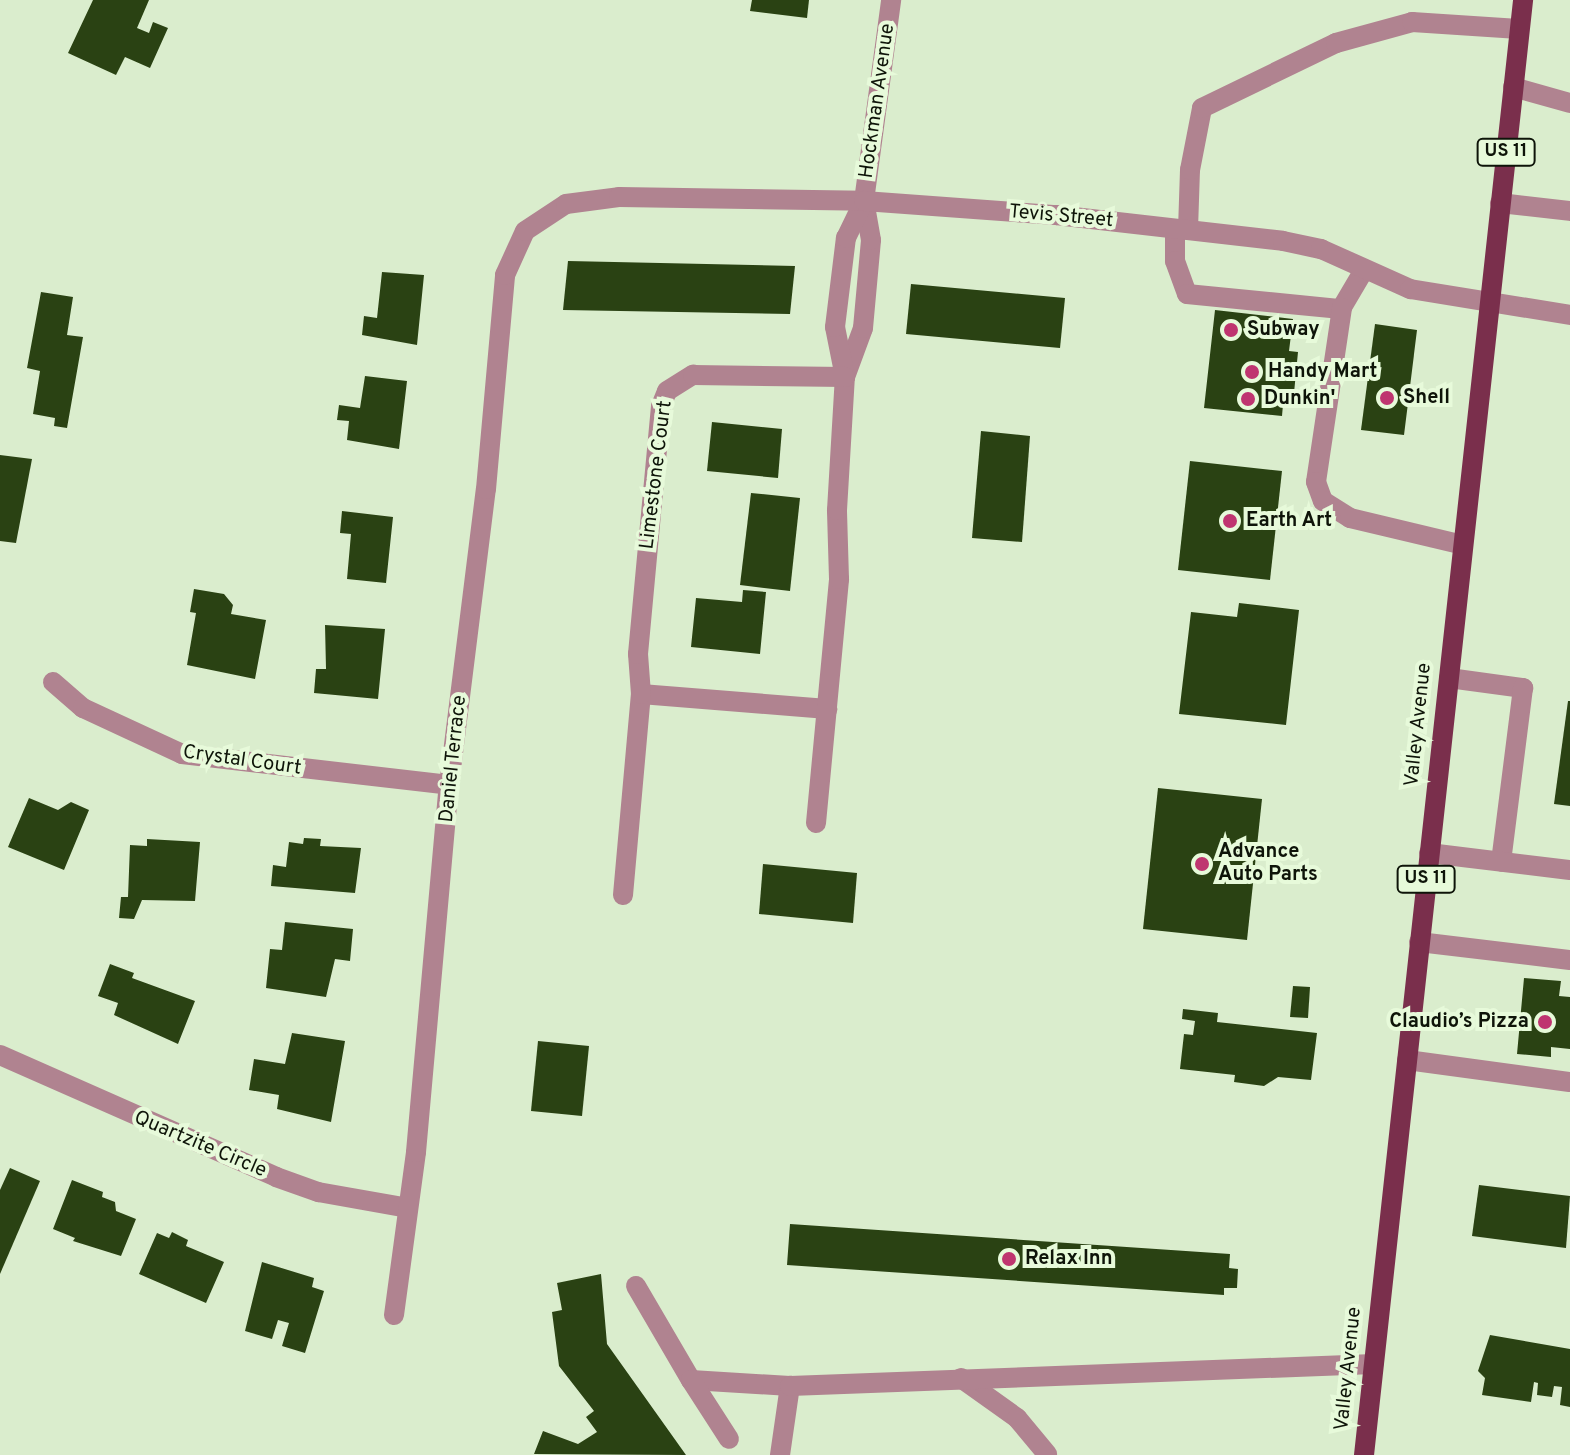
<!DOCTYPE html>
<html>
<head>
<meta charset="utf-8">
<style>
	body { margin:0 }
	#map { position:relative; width:1570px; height:1455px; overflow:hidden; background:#daedcd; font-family:Overpass,sans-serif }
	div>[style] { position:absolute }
	.building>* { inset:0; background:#2a4213 }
	.minor>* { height:20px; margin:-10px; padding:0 10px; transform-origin:10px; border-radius:10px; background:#b08390 }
	.major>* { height:20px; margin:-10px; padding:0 10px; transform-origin:10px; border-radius:10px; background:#7a2f4c }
	.dots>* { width:22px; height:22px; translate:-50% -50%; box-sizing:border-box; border:4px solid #e7fada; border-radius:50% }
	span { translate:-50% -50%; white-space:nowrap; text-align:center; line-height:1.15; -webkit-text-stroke:8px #e7fada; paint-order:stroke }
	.shield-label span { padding:2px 6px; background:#e7fada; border:2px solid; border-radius:6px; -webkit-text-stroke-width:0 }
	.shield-label { font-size:18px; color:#0e1409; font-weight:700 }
	.street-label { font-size:20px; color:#0e1409 }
	.poi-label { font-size:20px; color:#0e1409; font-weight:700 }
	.left { translate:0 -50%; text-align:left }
	.right { translate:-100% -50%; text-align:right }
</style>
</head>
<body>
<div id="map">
	<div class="building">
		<i style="clip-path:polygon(93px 0,149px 0,137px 28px,149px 33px,153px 22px,168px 28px,150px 68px,125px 57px,116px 75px,68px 53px)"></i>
		<i style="clip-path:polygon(752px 0,809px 0,807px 18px,750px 11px)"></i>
		<i style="clip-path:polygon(568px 261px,795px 266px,790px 314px,563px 310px)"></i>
		<i style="clip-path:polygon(382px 272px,424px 275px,417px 345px,362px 335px,364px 316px,377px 318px)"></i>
		<i style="clip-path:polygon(911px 284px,1065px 298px,1060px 348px,906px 334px)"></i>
		<i style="clip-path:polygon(41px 292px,73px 297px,67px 335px,83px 337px,67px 428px,54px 426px,55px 418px,33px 414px,40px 371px,27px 368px)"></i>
		<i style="clip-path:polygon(1215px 310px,1293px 319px,1289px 351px,1298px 352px,1294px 393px,1284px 393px,1282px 416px,1204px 408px)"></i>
		<i style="clip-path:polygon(1375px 324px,1417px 330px,1404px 435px,1361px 430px)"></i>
		<i style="clip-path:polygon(365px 376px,407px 381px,399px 449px,347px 440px,349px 421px,337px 420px,339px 405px,360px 408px)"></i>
		<i style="clip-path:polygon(712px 422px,782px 429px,778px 478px,707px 471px)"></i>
		<i style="clip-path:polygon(981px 431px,1030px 436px,1022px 542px,972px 538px)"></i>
		<i style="clip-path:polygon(0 455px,32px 459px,16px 543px,0 541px)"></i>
		<i style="clip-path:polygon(1190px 461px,1282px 471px,1270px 580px,1178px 570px)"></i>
		<i style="clip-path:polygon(751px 493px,800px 498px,790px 591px,740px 585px)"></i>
		<i style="clip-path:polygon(342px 511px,393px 517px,386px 583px,347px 579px,351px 534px,340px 533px)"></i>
		<i style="clip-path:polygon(194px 589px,224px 594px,233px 605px,231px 614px,266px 620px,255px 679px,187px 665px,196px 613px,190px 612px)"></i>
		<i style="clip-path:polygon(743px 590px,766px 592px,760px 654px,691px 647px,696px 598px,742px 602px)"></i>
		<i style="clip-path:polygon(1239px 603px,1299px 610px,1286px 725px,1179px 714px,1191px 612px,1237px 617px)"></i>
		<i style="clip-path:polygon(325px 625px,385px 629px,378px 699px,314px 693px,316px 669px,326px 669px)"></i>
		<i style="clip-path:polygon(1568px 701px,1570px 701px,1570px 806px,1554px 804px)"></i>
		<i style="clip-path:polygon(1158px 788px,1262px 799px,1247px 940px,1143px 929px)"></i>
		<i style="clip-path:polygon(29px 798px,58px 810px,71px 802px,89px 810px,64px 870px,8px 847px)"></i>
		<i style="clip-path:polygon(304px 838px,321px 839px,320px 846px,361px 848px,355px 893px,271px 886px,273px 865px,286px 867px,289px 842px,303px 844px)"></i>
		<i style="clip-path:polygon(147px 839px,200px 842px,195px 901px,142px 900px,134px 919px,119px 918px,121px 897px,128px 897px,130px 845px,147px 846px)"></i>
		<i style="clip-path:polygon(763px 864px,857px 873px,853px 923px,759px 914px)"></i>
		<i style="clip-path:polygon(285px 922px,353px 929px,350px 961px,335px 959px,326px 997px,266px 988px,270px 949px,282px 950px)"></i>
		<i style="clip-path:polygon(110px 964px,134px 973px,132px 978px,195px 1001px,178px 1044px,114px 1015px,118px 1003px,98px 996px)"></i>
		<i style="clip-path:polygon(1524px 978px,1561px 981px,1559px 996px,1570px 997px,1570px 1049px,1551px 1047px,1551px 1057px,1517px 1054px)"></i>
		<i style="clip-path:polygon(1293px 986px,1310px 987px,1308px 1018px,1290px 1017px)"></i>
		<i style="clip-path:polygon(1183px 1009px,1218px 1013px,1217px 1022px,1317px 1033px,1311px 1080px,1278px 1077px,1264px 1086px,1234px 1082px,1235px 1075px,1180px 1069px,1184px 1034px,1193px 1035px,1195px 1021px,1182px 1019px)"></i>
		<i style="clip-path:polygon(292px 1033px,345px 1041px,331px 1122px,277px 1109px,279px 1095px,249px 1090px,254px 1059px,285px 1064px)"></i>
		<i style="clip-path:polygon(538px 1041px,589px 1046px,582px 1116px,531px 1111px)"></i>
		<i style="clip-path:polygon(10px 1168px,40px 1181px,0 1274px,0 1190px)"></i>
		<i style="clip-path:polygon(72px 1180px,103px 1192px,102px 1197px,115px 1202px,116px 1211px,136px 1219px,121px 1256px,73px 1241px,75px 1238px,53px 1229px)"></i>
		<i style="clip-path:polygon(1479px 1185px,1570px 1196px,1566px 1248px,1472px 1236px)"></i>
		<i style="clip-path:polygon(790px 1224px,1230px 1254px,1229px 1268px,1238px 1269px,1237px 1288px,1224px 1288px,1224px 1295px,787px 1265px)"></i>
		<i style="clip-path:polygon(172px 1232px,188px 1240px,186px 1246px,224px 1262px,206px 1303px,139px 1274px,157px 1233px,169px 1238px)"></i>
		<i style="clip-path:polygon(262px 1262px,314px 1278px,312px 1287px,324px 1291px,305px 1353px,282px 1346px,289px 1323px,278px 1320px,272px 1339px,245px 1331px)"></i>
		<i style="clip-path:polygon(601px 1274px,607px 1344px,686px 1455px,534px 1454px,543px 1431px,578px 1444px,597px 1432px,586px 1417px,594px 1411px,559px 1366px,552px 1312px,562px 1310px,557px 1283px)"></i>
		<i style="clip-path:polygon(1490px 1335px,1570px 1349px,1570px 1407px,1560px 1405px,1562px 1387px,1554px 1386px,1552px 1397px,1537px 1395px,1538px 1383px,1534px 1382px,1531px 1402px,1482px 1395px,1485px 1378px,1478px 1371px)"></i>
	</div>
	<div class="minor">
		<i style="left:1513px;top:87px;width:59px;rotate:15.7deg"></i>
		<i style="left:1500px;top:203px;width:70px;rotate:6.5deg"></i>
		<i style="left:1175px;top:229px;width:32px;rotate:90deg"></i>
		<i style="left:1175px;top:261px;width:35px;rotate:70deg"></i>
		<i style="left:1187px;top:294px;width:155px;rotate:5.6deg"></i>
		<i style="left:1341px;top:309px;width:45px;rotate:-59.5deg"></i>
		<i style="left:1188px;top:230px;width:60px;rotate:-88.1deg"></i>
		<i style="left:1190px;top:170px;width:63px;rotate:-79deg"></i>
		<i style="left:1202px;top:108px;width:149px;rotate:-25.9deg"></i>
		<i style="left:1336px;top:43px;width:79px;rotate:-15.4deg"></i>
		<i style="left:1412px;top:22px;width:107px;rotate:3.7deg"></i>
		<i style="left:1342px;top:308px;width:176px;rotate:98.5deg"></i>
		<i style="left:1316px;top:482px;width:20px;rotate:70deg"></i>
		<i style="left:1323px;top:501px;width:32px;rotate:32deg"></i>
		<i style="left:1350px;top:518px;width:116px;rotate:13.4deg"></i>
		<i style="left:845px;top:377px;width:52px;rotate:-69.8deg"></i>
		<i style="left:863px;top:328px;width:88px;rotate:-84.8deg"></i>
		<i style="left:871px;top:240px;width:40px;rotate:-100deg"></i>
		<i style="left:864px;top:201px;width:203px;rotate:-82.3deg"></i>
		<i style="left:1449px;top:678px;width:75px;rotate:7.7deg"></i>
		<i style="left:1523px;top:688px;width:175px;rotate:97.2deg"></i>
		<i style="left:53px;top:682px;width:40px;rotate:41deg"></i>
		<i style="left:83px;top:708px;width:109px;rotate:24.9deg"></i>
		<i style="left:182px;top:754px;width:269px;rotate:6.6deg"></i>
		<i style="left:641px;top:694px;width:187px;rotate:4.6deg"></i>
		<i style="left:816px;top:823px;width:245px;rotate:-84.6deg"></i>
		<i style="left:839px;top:579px;width:69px;rotate:-91.7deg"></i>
		<i style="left:837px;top:510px;width:133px;rotate:-86.6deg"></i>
		<i style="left:845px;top:377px;width:51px;rotate:-101.3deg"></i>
		<i style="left:835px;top:327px;width:90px;rotate:-83deg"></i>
		<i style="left:846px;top:238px;width:41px;rotate:-64.1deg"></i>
		<i style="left:1429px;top:853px;width:142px;rotate:6.9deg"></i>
		<i style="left:623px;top:895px;width:202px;rotate:-84.9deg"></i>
		<i style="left:641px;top:694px;width:40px;rotate:-94.3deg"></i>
		<i style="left:638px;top:654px;width:249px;rotate:-84.7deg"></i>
		<i style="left:661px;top:406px;width:16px;rotate:-68deg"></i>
		<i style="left:667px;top:391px;width:31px;rotate:-32deg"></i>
		<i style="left:693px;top:375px;width:152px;rotate:0.8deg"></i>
		<i style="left:1419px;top:942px;width:152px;rotate:6.8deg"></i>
		<i style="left:0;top:1055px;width:302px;rotate:23.8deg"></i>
		<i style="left:276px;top:1177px;width:45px;rotate:19.7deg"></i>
		<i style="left:318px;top:1192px;width:91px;rotate:10.1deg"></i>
		<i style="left:1407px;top:1060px;width:164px;rotate:7.7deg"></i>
		<i style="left:636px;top:1286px;width:109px;rotate:59.7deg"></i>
		<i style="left:691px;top:1380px;width:99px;rotate:3.5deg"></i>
		<i style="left:394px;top:1315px;width:164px;rotate:-82.3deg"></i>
		<i style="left:416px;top:1152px;width:368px;rotate:-84.9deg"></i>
		<i style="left:449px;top:785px;width:298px;rotate:-82.9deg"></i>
		<i style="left:486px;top:489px;width:215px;rotate:-84.9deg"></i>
		<i style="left:505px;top:275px;width:48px;rotate:-65.6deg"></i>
		<i style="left:525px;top:231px;width:49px;rotate:-33.4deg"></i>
		<i style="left:566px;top:204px;width:53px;rotate:-7.5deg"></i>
		<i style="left:619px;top:197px;width:245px;rotate:0.9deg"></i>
		<i style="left:864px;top:201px;width:193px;rotate:4.2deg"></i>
		<i style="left:1056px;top:215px;width:228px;rotate:6.5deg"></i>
		<i style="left:1283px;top:241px;width:39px;rotate:12deg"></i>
		<i style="left:1321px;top:249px;width:98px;rotate:24.2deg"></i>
		<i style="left:1410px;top:289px;width:162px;rotate:9.2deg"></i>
		<i style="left:961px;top:1378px;width:69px;rotate:35.5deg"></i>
		<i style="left:1017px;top:1418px;width:47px;rotate:50.2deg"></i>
		<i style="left:691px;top:1380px;width:70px;rotate:57.2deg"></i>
		<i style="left:780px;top:1455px;width:70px;rotate:-81.8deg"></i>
		<i style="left:790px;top:1386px;width:584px;rotate:-2.16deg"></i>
	</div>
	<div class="major">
		<i style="left:1364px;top:1455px;width:1464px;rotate:-83.76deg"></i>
	</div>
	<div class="dots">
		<i style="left:1231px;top:330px;background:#bf3570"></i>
		<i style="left:1252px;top:372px;background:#bf3570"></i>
		<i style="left:1387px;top:398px;background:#bf3570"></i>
		<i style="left:1248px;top:399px;background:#bf3570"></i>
		<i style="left:1230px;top:521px;background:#bf3570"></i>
		<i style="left:1202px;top:864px;background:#bf3570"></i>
		<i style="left:1545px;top:1022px;background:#bf3570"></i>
		<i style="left:1009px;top:1259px;background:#bf3570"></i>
	</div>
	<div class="shield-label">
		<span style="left:1506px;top:152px">US 11</span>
		<span style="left:1426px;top:879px">US 11</span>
	</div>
	<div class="street-label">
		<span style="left:878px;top:101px;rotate:-82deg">Hockman Avenue</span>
		<span style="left:1061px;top:217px;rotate:5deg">Tevis Street</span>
		<span style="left:657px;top:475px;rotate:-83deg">Limestone Court</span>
		<span style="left:1419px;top:725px;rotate:-84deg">Valley Avenue</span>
		<span style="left:454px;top:759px;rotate:-84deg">Daniel Terrace</span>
		<span style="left:242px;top:761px;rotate:8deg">Crystal Court</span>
		<span style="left:200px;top:1145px;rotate:23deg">Quartzite Circle</span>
		<span style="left:1349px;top:1369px;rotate:-84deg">Valley Avenue</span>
	</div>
	<div class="poi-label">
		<span class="left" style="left:1247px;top:330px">Subway</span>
		<span class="left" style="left:1268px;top:372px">Handy Mart</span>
		<span class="left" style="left:1403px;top:398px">Shell</span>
		<span class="left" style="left:1264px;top:399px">Dunkin'</span>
		<span class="left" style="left:1246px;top:521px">Earth Art</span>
		<span class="left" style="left:1218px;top:864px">Advance<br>Auto Parts</span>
		<span class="right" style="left:1529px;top:1022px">Claudio’s Pizza</span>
		<span class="left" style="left:1025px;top:1259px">Relax Inn</span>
	</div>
</div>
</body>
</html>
